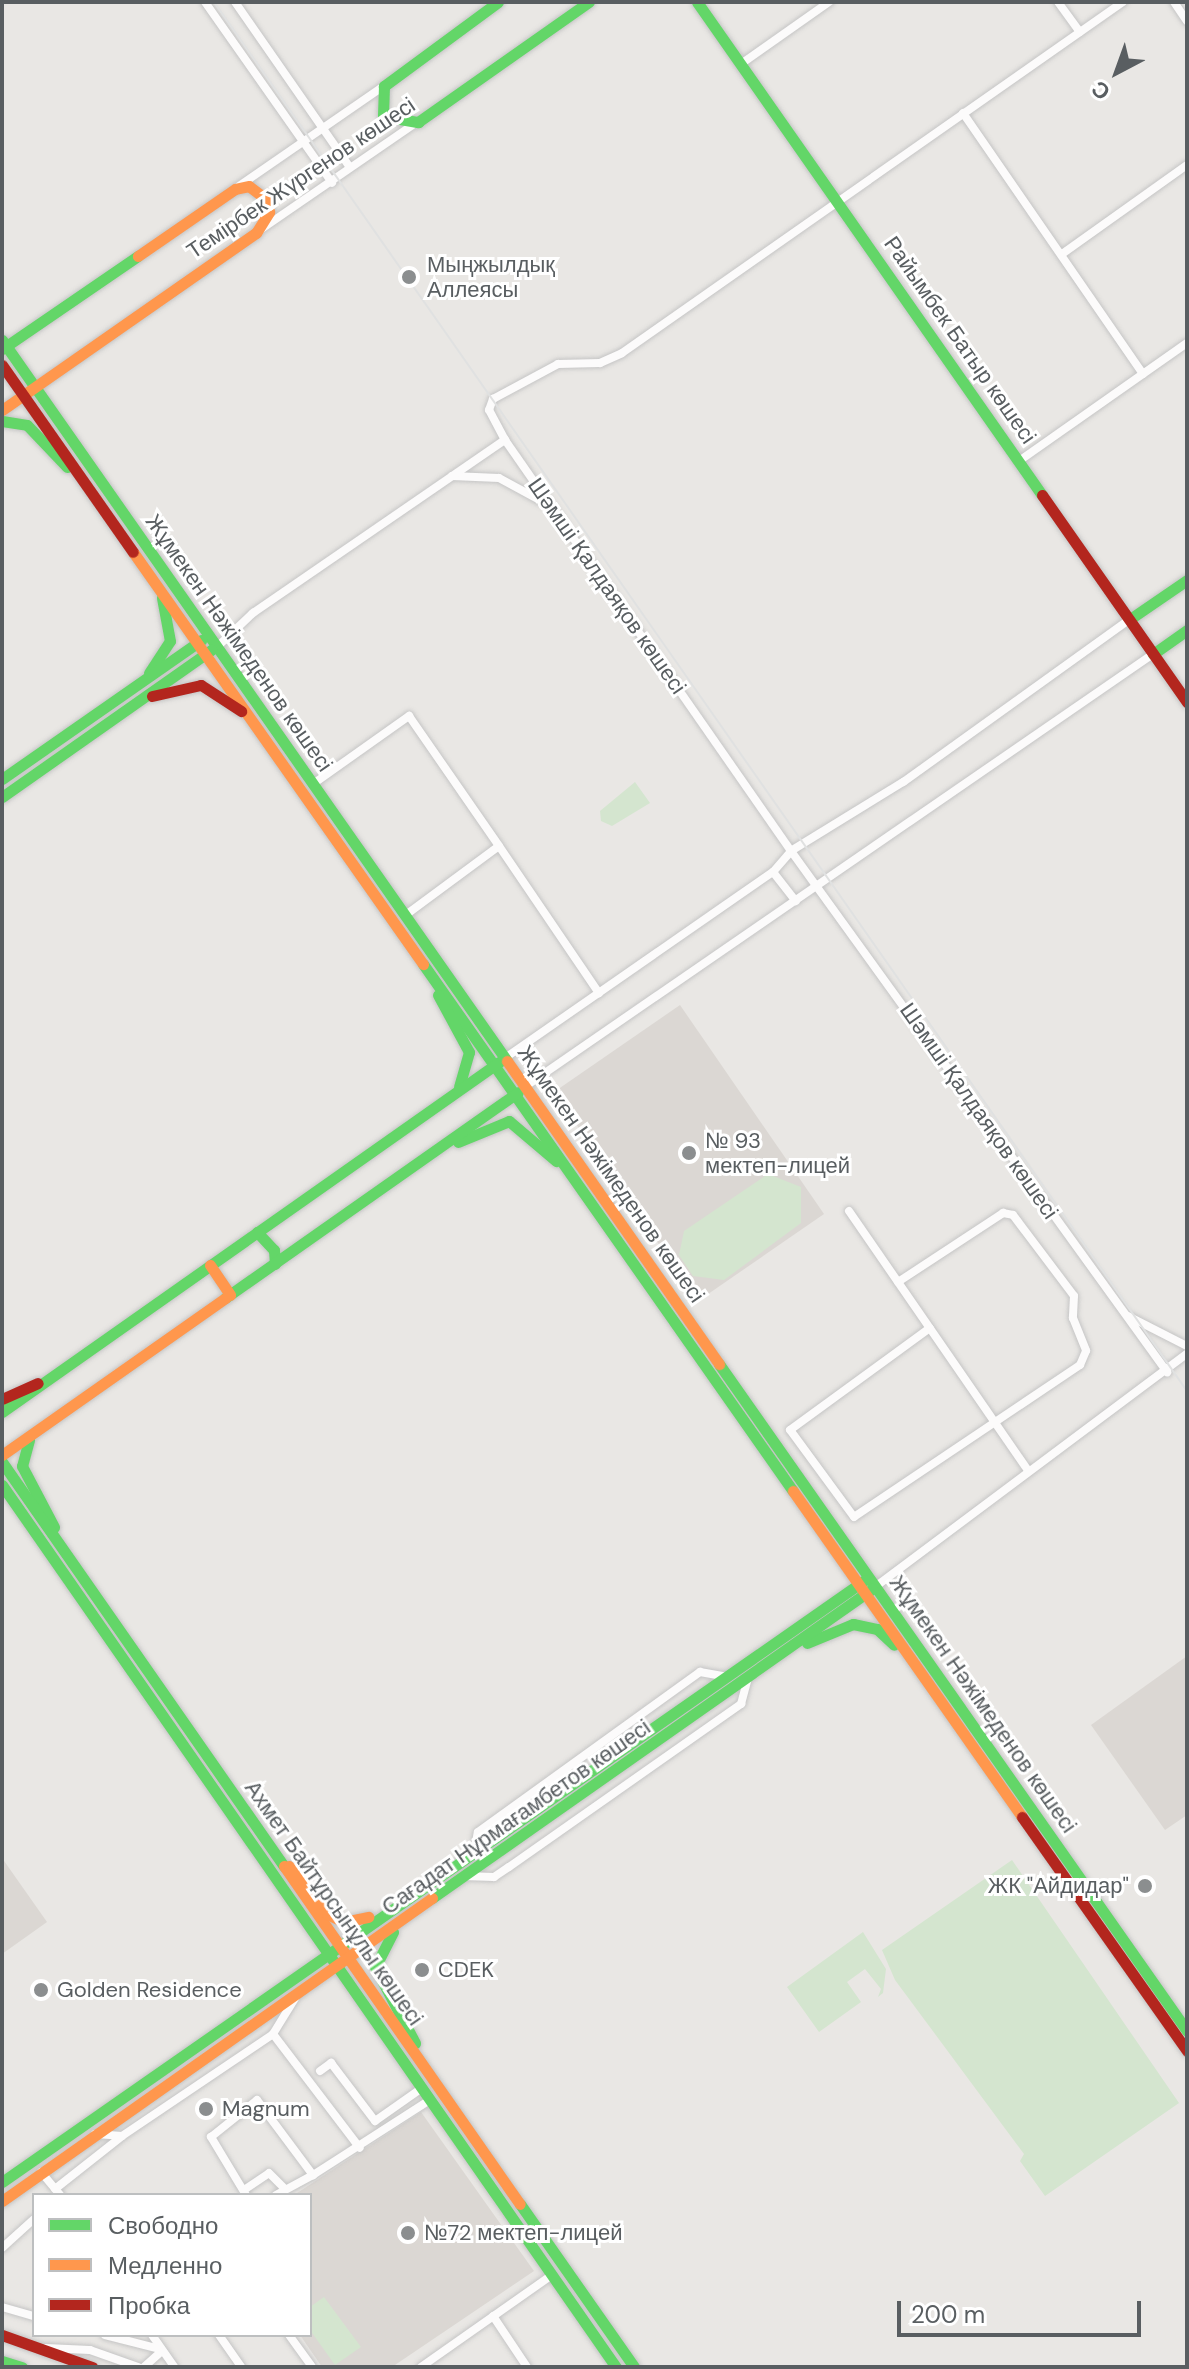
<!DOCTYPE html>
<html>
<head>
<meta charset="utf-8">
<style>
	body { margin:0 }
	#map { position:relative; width:1189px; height:2369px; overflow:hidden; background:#e9e7e4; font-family:"DM Sans",sans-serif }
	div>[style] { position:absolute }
	.education>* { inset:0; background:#dbd7d3 }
	.green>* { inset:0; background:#d4e5cf }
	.roads { filter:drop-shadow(0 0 2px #c5c5c5) drop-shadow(0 0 2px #c5c5c5) }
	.street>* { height:8px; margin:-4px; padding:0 4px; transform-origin:4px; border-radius:4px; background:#fcfbfb }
	.fast>* { height:11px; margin:-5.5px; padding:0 5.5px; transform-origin:5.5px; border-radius:5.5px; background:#63d668 }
	.slow>* { height:11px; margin:-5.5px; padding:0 5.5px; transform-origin:5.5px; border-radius:5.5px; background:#ff974d }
	.jam>* { height:11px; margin:-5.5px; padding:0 5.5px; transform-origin:5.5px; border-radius:5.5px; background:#b3261e }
	.tram>* { height:2px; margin:-1px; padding:0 1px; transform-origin:1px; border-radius:1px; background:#e0e1e1 }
	.dots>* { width:22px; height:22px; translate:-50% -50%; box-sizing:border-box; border:4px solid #fff; border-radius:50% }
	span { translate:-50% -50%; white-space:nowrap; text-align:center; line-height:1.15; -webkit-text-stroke:6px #fff; paint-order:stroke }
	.street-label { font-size:22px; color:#595e61 }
	.poi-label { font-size:22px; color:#595e61 }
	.left { translate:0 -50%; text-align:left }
	.right { translate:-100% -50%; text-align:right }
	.frame { position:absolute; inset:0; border:4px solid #595e61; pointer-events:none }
	.legend { position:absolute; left:32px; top:2193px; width:280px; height:144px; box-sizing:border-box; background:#fff; border:2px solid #bdbfc0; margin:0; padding:10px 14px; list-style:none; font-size:24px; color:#595e61 }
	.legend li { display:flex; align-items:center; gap:16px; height:40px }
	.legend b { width:40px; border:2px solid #bdbfc0 }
	.north { position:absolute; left:1077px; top:32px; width:80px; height:80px; -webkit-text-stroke:6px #fff; paint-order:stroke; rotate:221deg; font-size:22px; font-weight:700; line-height:32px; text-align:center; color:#595e61 }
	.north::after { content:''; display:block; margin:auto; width:28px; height:36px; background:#595e61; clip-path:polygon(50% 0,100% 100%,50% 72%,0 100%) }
	.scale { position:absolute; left:897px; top:2301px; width:244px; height:36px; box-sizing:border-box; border:4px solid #595e61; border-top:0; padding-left:10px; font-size:24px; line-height:28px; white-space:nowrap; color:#595e61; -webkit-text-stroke:6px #fff; paint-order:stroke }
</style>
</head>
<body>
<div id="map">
	<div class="education">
		<i style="clip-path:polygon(680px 1005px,824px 1214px,698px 1301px,554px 1092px)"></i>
		<i style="clip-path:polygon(1187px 1656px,1187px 1815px,1165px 1830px,1091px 1725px)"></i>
		<i style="clip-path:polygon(2px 1858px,47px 1922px,2px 1954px)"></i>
		<i style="clip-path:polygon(421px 2112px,534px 2271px,392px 2367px,322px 2367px,300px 2335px,310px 2335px,310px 2195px,294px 2195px)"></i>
	</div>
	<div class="green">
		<i style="clip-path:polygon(635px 782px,650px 803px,612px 826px,601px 821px,600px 811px)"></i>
		<i style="clip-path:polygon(768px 1174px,801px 1187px,801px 1223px,724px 1280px,693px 1276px,679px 1255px,684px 1231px)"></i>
		<i style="clip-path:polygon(1012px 1860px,1179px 2103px,1045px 2196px,1020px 2161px,1024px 2154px,895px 1980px,882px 1950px)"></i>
		<i style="clip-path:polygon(863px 1932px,886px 1969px,883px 1993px,878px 1997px,881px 1989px,865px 1969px,847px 1982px,861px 2002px,819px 2032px,787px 1987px)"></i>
		<i style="clip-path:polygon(324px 2297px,361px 2347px,335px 2365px,310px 2330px,310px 2307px)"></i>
	</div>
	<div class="roads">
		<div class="street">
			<i style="left:205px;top:2px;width:221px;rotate:54.9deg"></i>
			<i style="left:235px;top:2px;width:200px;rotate:55.2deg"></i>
			<i style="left:1058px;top:2px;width:37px;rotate:54deg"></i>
			<i style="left:1174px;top:2px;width:23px;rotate:56deg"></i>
			<i style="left:741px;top:64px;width:108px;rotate:-35.2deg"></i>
			<i style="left:963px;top:113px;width:317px;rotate:55.4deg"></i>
			<i style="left:239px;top:186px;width:176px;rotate:-34.6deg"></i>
			<i style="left:260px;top:230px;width:191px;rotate:-34.5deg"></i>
			<i style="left:1062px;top:254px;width:153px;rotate:-35.5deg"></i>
			<i style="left:1019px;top:461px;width:205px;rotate:-35.1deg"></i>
			<i style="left:452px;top:476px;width:47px;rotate:2.4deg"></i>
			<i style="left:499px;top:478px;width:55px;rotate:28.4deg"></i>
			<i style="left:1130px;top:619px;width:279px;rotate:144.3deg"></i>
			<i style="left:903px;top:782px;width:132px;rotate:148.4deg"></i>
			<i style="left:791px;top:851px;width:643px;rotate:54.18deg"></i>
			<i style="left:217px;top:647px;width:50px;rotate:-43.4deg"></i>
			<i style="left:253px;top:613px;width:306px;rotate:-34.5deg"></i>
			<i style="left:313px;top:784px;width:118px;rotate:-35.3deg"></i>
			<i style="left:409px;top:716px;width:158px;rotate:55.3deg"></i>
			<i style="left:773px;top:872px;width:28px;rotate:-49deg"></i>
			<i style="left:791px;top:851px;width:501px;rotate:-124.83deg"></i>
			<i style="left:505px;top:440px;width:34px;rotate:-118deg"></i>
			<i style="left:489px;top:410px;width:12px;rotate:-70deg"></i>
			<i style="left:493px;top:399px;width:74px;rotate:-28.3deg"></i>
			<i style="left:558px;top:364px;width:42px;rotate:-1.4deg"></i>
			<i style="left:600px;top:363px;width:24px;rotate:-24deg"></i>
			<i style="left:622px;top:353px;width:612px;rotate:-35.02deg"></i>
			<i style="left:407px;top:914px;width:114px;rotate:-36.5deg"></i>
			<i style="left:499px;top:846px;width:178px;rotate:55.8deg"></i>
			<i style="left:505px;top:1058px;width:326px;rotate:-34.8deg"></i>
			<i style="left:773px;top:872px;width:37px;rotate:52deg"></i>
			<i style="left:526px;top:1086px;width:761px;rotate:-34.57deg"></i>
			<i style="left:849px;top:1211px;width:315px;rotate:55.4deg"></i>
			<i style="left:898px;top:1282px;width:126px;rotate:-33.3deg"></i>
			<i style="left:1003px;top:1213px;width:10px;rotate:11deg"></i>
			<i style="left:1013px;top:1215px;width:101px;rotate:53deg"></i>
			<i style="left:1074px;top:1296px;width:22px;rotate:93deg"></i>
			<i style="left:1073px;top:1318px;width:35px;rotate:68deg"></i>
			<i style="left:1086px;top:1351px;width:15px;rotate:113deg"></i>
			<i style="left:1080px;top:1365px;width:272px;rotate:146.1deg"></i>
			<i style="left:854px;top:1517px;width:108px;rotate:-126.3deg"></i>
			<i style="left:790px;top:1430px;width:173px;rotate:-36.1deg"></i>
			<i style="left:1128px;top:1316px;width:66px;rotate:27deg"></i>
			<i style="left:875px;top:1587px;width:389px;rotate:-36.8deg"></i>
			<i style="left:474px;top:1852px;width:20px;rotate:-79deg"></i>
			<i style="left:478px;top:1832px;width:274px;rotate:-35.8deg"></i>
			<i style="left:700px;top:1672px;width:27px;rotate:10deg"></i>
			<i style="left:463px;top:1876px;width:31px;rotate:2deg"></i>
			<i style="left:494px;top:1877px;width:18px;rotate:-34deg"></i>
			<i style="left:509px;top:1867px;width:284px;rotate:-35.1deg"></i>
			<i style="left:741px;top:1704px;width:24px;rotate:-75deg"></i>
			<i style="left:273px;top:2034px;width:143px;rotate:52.7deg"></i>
			<i style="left:320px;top:2071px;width:14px;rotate:-36deg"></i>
			<i style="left:331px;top:2063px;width:73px;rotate:52.8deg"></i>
			<i style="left:375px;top:2121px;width:57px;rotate:-35.1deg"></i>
			<i style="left:95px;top:2134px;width:27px;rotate:4deg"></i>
			<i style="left:122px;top:2136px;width:182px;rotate:-34deg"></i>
			<i style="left:273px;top:2034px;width:46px;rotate:-58.4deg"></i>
			<i style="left:41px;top:2172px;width:30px;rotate:50deg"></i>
			<i style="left:55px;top:2189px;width:85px;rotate:-38.3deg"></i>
			<i style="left:244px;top:2190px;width:30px;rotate:-34deg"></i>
			<i style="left:269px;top:2173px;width:23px;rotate:45deg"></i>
			<i style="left:246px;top:2195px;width:68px;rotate:-121.1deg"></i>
			<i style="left:211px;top:2137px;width:59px;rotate:-38.8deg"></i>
			<i style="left:257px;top:2100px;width:94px;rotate:53.3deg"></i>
			<i style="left:313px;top:2175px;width:139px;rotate:-32.7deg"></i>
			<i style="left:276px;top:2195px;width:42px;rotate:-28.4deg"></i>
			<i style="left:2px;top:2248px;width:43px;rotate:-42.2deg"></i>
			<i style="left:2px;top:2307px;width:33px;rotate:16deg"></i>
			<i style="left:493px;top:2316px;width:61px;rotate:56.3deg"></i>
			<i style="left:105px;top:2335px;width:57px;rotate:14.3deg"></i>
			<i style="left:152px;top:2335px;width:39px;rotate:55deg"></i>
			<i style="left:219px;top:2335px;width:39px;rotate:55deg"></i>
			<i style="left:289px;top:2335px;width:39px;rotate:54deg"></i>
			<i style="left:46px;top:2348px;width:44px;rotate:2.6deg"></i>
			<i style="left:90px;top:2350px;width:51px;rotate:19.5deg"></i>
			<i style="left:144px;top:2367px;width:24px;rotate:-42deg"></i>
			<i style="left:421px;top:2367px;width:160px;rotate:-35.1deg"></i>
		</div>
		<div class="fast">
			<i style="left:498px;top:2px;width:142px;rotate:143.6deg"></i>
			<i style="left:384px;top:86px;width:30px;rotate:92deg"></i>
			<i style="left:383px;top:116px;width:36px;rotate:10deg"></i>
			<i style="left:418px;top:122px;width:209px;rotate:-35.1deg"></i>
			<i style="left:697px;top:2px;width:602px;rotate:55.02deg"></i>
			<i style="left:2px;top:340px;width:880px;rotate:54.99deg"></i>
			<i style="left:2px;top:349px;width:165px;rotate:-34.4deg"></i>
			<i style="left:2px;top:421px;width:25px;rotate:9deg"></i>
			<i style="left:27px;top:425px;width:58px;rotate:46.4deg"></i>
			<i style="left:1130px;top:619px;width:69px;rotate:-34.4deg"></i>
			<i style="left:1153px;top:654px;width:42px;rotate:-35.2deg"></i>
			<i style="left:149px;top:673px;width:38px;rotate:-57deg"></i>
			<i style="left:170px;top:641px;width:44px;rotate:-100.5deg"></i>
			<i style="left:2px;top:779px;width:243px;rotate:-34.9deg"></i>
			<i style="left:2px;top:797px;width:256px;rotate:-35.1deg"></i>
			<i style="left:423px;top:964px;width:644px;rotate:54.93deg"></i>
			<i style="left:438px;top:995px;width:65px;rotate:61.5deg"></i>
			<i style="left:469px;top:1052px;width:36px;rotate:106deg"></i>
			<i style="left:458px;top:1142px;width:55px;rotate:-22.4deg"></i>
			<i style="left:509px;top:1121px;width:62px;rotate:40.4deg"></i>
			<i style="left:257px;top:1232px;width:25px;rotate:47deg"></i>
			<i style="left:274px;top:1250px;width:14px;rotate:86deg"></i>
			<i style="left:225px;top:1298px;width:358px;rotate:-35.1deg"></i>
			<i style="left:719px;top:1364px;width:815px;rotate:54.94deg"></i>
			<i style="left:2px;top:1412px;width:608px;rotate:-35.15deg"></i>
			<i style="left:29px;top:1440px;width:27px;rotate:105deg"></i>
			<i style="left:22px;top:1466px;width:69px;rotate:62.3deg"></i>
			<i style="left:2px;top:1462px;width:493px;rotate:55.1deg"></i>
			<i style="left:2px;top:1485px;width:1075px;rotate:55.16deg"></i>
			<i style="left:807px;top:1643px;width:50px;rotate:-22.4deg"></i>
			<i style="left:853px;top:1624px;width:25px;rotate:12deg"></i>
			<i style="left:877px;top:1629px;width:23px;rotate:43deg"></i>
			<i style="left:432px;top:1898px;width:538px;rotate:-35.08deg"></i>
			<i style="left:393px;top:1932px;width:39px;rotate:117deg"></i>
			<i style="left:375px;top:1967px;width:86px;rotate:62.2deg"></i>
			<i style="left:2px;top:2182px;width:1052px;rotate:-34.9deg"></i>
			<i style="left:520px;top:2204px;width:199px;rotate:55deg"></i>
			<i style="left:2px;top:2361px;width:21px;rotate:17deg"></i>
		</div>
		<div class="slow">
			<i style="left:2px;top:410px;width:310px;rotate:-34.9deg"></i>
			<i style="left:256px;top:233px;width:25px;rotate:-58deg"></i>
			<i style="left:269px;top:212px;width:13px;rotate:-103deg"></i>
			<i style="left:266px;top:199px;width:21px;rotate:-143deg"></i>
			<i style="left:249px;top:186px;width:14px;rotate:168deg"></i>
			<i style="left:235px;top:189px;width:118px;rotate:145.4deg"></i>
			<i style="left:133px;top:552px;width:504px;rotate:54.86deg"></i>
			<i style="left:507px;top:1061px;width:370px;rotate:55deg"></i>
			<i style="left:210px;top:1265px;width:36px;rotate:56deg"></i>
			<i style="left:2px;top:1455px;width:273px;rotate:-35.1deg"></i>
			<i style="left:793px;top:1491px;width:398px;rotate:54.9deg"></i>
			<i style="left:284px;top:1866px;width:412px;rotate:55.1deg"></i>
			<i style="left:289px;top:1866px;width:61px;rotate:51.6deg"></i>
			<i style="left:327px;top:1914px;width:19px;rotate:25deg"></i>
			<i style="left:344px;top:1922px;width:25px;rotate:-12deg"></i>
			<i style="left:2px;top:2201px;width:526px;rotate:-35.17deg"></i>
		</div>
		<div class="jam">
			<i style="left:2px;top:365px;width:228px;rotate:55deg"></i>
			<i style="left:1042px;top:495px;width:253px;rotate:55deg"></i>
			<i style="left:152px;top:696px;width:50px;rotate:-12.7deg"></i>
			<i style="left:201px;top:685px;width:48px;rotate:33deg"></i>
			<i style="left:2px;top:1399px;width:39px;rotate:-24deg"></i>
			<i style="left:1022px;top:1817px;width:286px;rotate:54.8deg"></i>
			<i style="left:2px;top:2335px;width:96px;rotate:19.6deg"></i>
		</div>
	</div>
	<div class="tram">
		<i style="left:214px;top:2px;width:1696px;rotate:54.99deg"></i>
	</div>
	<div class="dots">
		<i style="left:409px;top:277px;background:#8b8e8f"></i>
		<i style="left:689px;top:1153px;background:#8b8e8f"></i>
		<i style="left:1145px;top:1886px;background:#8b8e8f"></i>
		<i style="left:422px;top:1970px;background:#8b8e8f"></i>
		<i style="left:41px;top:1990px;background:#8b8e8f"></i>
		<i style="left:206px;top:2109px;background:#8b8e8f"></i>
		<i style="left:408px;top:2233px;background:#8b8e8f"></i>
	</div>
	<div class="street-label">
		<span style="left:301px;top:178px;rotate:-34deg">Темірбек Жүргенов көшесі</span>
		<span style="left:960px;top:340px;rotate:55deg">Райымбек Батыр көшесі</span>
		<span style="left:607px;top:586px;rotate:55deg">Шәмші Қалдаяқов көшесі</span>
		<span style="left:239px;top:643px;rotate:55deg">Жұмекен Нәжімеденов көшесі</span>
		<span style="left:979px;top:1111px;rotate:55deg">Шәмші Қалдаяқов көшесі</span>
		<span style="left:611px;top:1174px;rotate:55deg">Жұмекен Нәжімеденов көшесі</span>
		<span style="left:983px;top:1704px;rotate:55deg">Жұмекен Нәжімеденов көшесі</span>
		<span style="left:516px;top:1817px;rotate:-35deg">Сағадат Нұрмағамбетов көшесі</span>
		<span style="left:334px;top:1903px;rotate:55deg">Ахмет Байтұрсынұлы көшесі</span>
	</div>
	<div class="poi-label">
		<span class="left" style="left:427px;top:277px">Мыңжылдық<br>Аллеясы</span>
		<span class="left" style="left:705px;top:1153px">№ 93<br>мектеп-лицей</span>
		<span class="right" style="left:1129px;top:1886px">ЖК "Айдидар"</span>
		<span class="left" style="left:438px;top:1970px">CDEK</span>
		<span class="left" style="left:57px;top:1990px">Golden Residence</span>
		<span class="left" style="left:222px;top:2109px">Magnum</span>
		<span class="left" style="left:424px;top:2233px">№72 мектеп-лицей</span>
	</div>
	<div class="frame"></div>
	<ul class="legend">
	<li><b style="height:10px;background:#63d668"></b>Свободно</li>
	<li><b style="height:10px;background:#ff974d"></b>Медленно</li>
	<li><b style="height:10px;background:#b3261e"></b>Пробка</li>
	</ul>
	<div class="north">С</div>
	<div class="scale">200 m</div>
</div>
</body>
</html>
